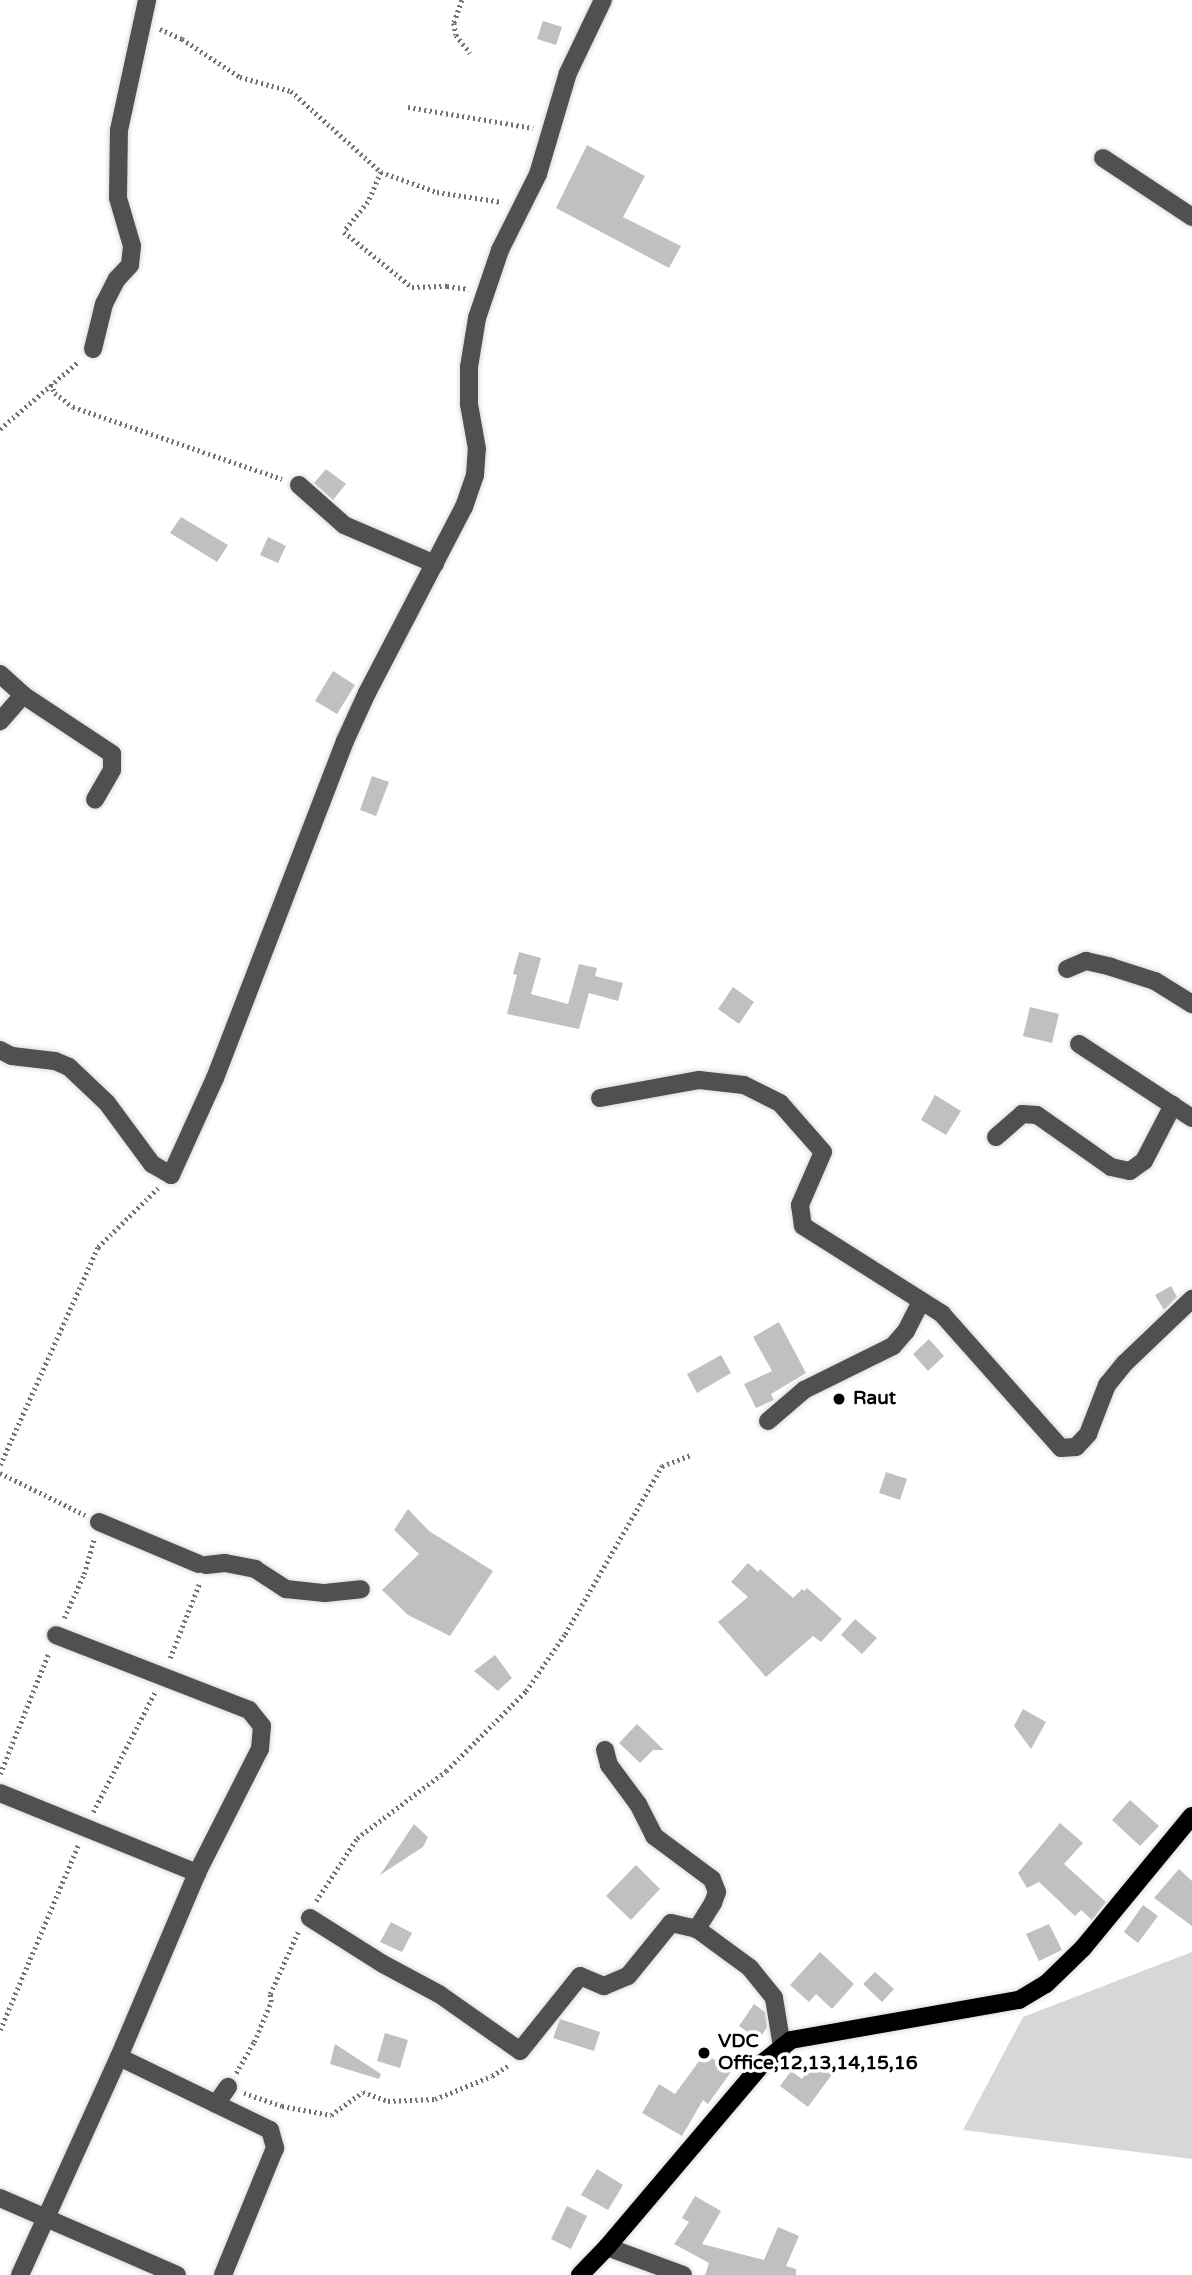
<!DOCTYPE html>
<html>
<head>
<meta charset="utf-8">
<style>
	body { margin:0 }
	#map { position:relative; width:1192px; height:2275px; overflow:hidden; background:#fff; font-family:"Varela Round",sans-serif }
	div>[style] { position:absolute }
	.green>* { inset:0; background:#d7d7d7 }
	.building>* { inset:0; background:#c0c0c0 }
	.path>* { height:4.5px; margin-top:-2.25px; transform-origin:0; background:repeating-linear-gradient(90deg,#727272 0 2px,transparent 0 5.5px) }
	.roads { filter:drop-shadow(0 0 2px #dbdbdb) drop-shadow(0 0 2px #dbdbdb) }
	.minor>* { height:18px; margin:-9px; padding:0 9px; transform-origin:9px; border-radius:9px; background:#505050 }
	.major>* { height:18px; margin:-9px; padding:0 9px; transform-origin:9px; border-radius:9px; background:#000 }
	.dots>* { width:19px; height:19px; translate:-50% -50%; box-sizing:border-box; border:4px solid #fff; border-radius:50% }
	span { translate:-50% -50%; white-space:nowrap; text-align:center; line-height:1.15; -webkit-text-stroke:7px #fff; paint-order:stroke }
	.poi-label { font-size:19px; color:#000; font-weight:700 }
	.left { translate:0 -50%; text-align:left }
</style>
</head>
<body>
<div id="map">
	<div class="green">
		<i style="clip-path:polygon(1192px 1952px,1192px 2159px,963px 2130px,1023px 2017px)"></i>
	</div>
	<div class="building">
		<i style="clip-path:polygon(543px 21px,562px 27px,556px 45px,537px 39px)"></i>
		<i style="clip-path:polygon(587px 145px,645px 176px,623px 217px,681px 246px,669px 268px,556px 208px)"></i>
		<i style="clip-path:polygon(326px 469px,346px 484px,333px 500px,314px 483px)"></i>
		<i style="clip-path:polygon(181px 517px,228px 545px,217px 562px,170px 533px)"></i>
		<i style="clip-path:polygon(268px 537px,286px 546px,278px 563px,260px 555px)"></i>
		<i style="clip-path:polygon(333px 671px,355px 685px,337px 714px,315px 701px)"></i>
		<i style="clip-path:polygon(372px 776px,389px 782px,376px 816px,360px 810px)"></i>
		<i style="clip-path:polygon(519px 952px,541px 958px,531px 994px,568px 1004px,579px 964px,597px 968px,595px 976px,623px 983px,618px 1001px,589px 993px,579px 1029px,507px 1014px,517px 975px,513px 974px)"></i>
		<i style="clip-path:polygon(733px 987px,754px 1002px,739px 1024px,718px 1009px)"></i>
		<i style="clip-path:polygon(1030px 1007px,1059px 1014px,1052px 1043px,1023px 1036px)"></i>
		<i style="clip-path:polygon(935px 1095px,961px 1111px,946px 1135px,921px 1120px)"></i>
		<i style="clip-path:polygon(1171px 1286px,1177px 1297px,1164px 1310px,1155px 1295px)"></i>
		<i style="clip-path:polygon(779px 1322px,806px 1373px,771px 1394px,774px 1400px,756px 1408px,744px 1384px,772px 1371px,753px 1337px)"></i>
		<i style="clip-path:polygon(929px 1339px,944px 1356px,928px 1371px,913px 1354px)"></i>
		<i style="clip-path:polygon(721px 1355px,731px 1373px,697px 1393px,687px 1374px)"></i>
		<i style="clip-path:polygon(886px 1472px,907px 1479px,900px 1500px,879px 1493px)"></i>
		<i style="clip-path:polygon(408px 1509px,429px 1531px,493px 1571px,450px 1636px,408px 1615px,382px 1590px,419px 1554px,394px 1530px)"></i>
		<i style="clip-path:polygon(748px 1563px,758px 1572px,760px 1569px,793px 1598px,802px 1589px,804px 1591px,807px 1588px,842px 1619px,821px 1642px,813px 1636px,766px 1677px,718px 1622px,748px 1597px,731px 1582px)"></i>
		<i style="clip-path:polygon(855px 1619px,877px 1638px,862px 1654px,841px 1635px)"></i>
		<i style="clip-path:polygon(495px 1655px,512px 1678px,498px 1691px,474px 1671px)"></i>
		<i style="clip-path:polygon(1023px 1709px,1046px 1722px,1031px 1749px,1014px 1726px)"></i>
		<i style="clip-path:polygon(637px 1724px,664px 1750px,653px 1750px,640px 1763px,619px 1743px)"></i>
		<i style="clip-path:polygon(1130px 1800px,1159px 1826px,1140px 1846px,1112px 1820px)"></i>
		<i style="clip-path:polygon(1060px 1823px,1083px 1843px,1064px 1864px,1106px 1902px,1092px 1920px,1081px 1910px,1075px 1916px,1039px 1882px,1027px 1888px,1018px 1873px)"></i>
		<i style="clip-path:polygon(414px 1824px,428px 1837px,423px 1847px,380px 1875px)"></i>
		<i style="clip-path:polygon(636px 1865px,660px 1889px,631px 1920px,606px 1896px)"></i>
		<i style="clip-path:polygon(1179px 1869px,1192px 1881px,1192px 1926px,1154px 1898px)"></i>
		<i style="clip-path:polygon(1143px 1905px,1158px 1916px,1138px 1943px,1124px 1932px)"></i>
		<i style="clip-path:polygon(391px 1922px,412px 1933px,402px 1952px,380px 1942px)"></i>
		<i style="clip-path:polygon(1049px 1924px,1062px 1950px,1039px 1961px,1026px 1934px)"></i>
		<i style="clip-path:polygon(820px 1952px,854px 1984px,832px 2009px,816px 1994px,809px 2002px,790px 1985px)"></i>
		<i style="clip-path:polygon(875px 1972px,894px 1989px,882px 2002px,863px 1984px)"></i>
		<i style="clip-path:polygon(754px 2004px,765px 2012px,767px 2027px,759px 2040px,739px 2026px)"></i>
		<i style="clip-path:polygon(560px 2019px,600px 2032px,594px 2051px,553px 2038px)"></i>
		<i style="clip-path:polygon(385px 2033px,408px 2040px,400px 2068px,377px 2061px)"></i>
		<i style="clip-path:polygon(335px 2044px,381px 2074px,379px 2079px,330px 2064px)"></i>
		<i style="clip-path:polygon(705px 2053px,731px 2072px,708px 2104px,703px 2100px,682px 2136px,642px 2113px,659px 2084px,675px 2094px)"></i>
		<i style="clip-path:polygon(818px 2056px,836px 2069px,808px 2107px,780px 2086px,791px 2071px,802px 2079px)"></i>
		<i style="clip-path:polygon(597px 2169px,623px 2185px,608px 2210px,581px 2195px)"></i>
		<i style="clip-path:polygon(695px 2196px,721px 2211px,702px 2244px,764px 2260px,778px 2227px,799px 2236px,786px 2266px,796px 2269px,796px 2275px,705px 2275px,709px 2263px,674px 2244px,689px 2222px,682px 2218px)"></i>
		<i style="clip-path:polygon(567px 2206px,587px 2216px,571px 2249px,551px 2239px)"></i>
	</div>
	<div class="path">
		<i style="left:462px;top:0;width:24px;rotate:109deg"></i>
		<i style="left:454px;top:23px;width:12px;rotate:81deg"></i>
		<i style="left:456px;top:35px;width:23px;rotate:52deg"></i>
		<i style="left:160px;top:29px;width:24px;rotate:24deg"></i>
		<i style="left:182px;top:39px;width:69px;rotate:33.2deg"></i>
		<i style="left:240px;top:77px;width:53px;rotate:15.4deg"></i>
		<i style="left:291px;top:91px;width:121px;rotate:42deg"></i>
		<i style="left:381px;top:172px;width:59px;rotate:19.7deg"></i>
		<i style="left:437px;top:192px;width:66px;rotate:8.7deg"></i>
		<i style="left:408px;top:107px;width:127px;rotate:9.5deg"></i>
		<i style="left:381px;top:172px;width:33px;rotate:113deg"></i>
		<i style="left:368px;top:202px;width:38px;rotate:129deg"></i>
		<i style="left:344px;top:232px;width:87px;rotate:39deg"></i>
		<i style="left:412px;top:287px;width:35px;rotate:-2deg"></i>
		<i style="left:447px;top:286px;width:22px;rotate:8deg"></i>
		<i style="left:51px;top:384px;width:10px;rotate:66deg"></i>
		<i style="left:55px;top:393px;width:23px;rotate:38deg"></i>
		<i style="left:73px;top:407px;width:221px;rotate:19deg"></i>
		<i style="left:0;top:429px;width:104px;rotate:-40.7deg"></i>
		<i style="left:0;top:1465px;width:239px;rotate:-65.8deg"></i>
		<i style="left:98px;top:1247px;width:84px;rotate:-44.5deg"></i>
		<i style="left:0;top:1473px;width:95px;rotate:26.3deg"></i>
		<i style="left:64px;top:1618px;width:48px;rotate:-65.6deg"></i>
		<i style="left:84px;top:1574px;width:37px;rotate:-74deg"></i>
		<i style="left:170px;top:1658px;width:82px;rotate:-68.5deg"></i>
		<i style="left:0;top:1774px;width:131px;rotate:-68.1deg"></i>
		<i style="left:93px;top:1812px;width:135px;rotate:-62.7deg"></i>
		<i style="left:316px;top:1901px;width:75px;rotate:-56.9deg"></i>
		<i style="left:357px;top:1838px;width:111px;rotate:-37deg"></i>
		<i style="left:446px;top:1771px;width:113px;rotate:-45deg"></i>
		<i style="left:526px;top:1691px;width:69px;rotate:-55.6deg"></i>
		<i style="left:565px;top:1634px;width:194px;rotate:-60deg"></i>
		<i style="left:662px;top:1466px;width:31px;rotate:-21deg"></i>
		<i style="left:0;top:2030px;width:201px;rotate:-67.1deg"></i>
		<i style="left:236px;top:2073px;width:36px;rotate:-60deg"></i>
		<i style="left:254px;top:2042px;width:43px;rotate:-67deg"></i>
		<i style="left:271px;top:2002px;width:8px;rotate:-97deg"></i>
		<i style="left:270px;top:1994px;width:68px;rotate:-65.7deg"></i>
		<i style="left:244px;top:2093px;width:40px;rotate:18.9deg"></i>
		<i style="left:282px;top:2106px;width:50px;rotate:10.4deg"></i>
		<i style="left:331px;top:2115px;width:39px;rotate:-36deg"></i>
		<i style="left:363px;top:2092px;width:27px;rotate:20deg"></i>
		<i style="left:388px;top:2101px;width:47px;rotate:-2.4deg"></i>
		<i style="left:435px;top:2099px;width:61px;rotate:-22deg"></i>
		<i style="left:492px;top:2076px;width:20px;rotate:-33deg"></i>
	</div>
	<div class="roads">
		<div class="minor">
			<i style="left:1103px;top:158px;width:107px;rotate:33.5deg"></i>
			<i style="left:93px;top:349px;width:46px;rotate:-76.3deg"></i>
			<i style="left:104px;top:304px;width:28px;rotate:-63deg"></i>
			<i style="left:117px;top:279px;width:19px;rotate:-47deg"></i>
			<i style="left:130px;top:265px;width:19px;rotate:-84deg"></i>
			<i style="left:132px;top:246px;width:50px;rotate:-106.3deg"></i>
			<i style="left:118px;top:198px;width:68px;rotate:-89.2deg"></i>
			<i style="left:119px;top:130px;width:133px;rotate:-77.8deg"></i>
			<i style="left:299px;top:485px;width:60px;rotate:41.6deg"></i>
			<i style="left:344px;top:525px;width:99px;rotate:23.2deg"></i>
			<i style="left:0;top:674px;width:31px;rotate:42deg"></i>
			<i style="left:23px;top:695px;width:35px;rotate:131deg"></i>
			<i style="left:23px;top:695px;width:107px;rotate:33.5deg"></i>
			<i style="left:112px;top:754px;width:16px;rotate:90deg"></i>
			<i style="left:112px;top:770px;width:34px;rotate:120deg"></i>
			<i style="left:1067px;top:969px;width:21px;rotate:-23deg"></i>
			<i style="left:1086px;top:961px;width:26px;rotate:13deg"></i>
			<i style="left:1111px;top:967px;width:46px;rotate:17.7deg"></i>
			<i style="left:1155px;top:981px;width:44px;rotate:31.9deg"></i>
			<i style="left:1079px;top:1044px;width:135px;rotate:33.2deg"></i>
			<i style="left:0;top:1050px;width:13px;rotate:27deg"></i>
			<i style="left:12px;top:1056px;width:43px;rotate:6.6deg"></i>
			<i style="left:55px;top:1061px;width:15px;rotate:23deg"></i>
			<i style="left:69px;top:1067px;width:52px;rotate:43.5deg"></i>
			<i style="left:107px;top:1103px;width:76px;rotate:53.6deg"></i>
			<i style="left:152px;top:1164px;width:22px;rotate:30deg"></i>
			<i style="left:171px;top:1175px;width:107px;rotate:-65.6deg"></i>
			<i style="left:215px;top:1078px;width:361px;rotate:-68.9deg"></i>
			<i style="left:345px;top:741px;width:53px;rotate:-65.4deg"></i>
			<i style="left:367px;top:693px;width:210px;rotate:-62.5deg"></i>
			<i style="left:464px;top:507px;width:34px;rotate:-71deg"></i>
			<i style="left:475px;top:475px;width:26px;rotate:-86deg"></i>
			<i style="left:477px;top:449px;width:46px;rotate:-100.1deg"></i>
			<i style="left:469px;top:404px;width:37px;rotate:-90deg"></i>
			<i style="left:469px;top:367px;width:50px;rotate:-80.7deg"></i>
			<i style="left:477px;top:318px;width:72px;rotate:-71.3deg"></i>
			<i style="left:500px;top:250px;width:85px;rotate:-63.4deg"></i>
			<i style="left:538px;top:174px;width:105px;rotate:-73.5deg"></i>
			<i style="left:568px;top:73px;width:81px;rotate:-64.4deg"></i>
			<i style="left:600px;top:1098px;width:101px;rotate:-10.3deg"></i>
			<i style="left:699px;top:1080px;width:45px;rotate:6.3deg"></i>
			<i style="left:744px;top:1085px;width:40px;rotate:26.6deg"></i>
			<i style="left:780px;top:1103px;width:65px;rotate:48.7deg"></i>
			<i style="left:823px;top:1152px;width:58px;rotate:113.5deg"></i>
			<i style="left:800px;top:1205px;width:21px;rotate:82deg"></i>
			<i style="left:803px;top:1226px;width:165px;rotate:32.3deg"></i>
			<i style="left:942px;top:1314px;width:179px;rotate:48.4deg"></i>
			<i style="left:1061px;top:1448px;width:15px;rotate:-4deg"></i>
			<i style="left:1076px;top:1447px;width:18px;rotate:-47deg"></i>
			<i style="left:1088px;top:1434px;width:53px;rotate:-68.8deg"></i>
			<i style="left:1107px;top:1385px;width:28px;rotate:-51deg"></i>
			<i style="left:1125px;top:1363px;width:93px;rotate:-43.7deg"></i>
			<i style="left:996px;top:1137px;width:35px;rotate:-41deg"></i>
			<i style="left:1022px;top:1114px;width:15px;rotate:4deg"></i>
			<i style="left:1037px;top:1115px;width:90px;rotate:35.1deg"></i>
			<i style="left:1111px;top:1167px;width:19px;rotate:12deg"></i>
			<i style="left:1130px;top:1171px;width:17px;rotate:-36deg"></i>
			<i style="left:1144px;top:1161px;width:63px;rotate:-62.6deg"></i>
			<i style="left:768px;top:1421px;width:48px;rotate:-40.7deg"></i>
			<i style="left:804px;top:1390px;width:99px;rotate:-26.3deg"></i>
			<i style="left:893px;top:1346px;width:20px;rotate:-49deg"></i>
			<i style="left:906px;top:1331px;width:33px;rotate:-63deg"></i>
			<i style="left:99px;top:1522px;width:108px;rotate:22.8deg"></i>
			<i style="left:206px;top:1565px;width:19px;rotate:-6deg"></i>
			<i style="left:225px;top:1563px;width:31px;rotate:11deg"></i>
			<i style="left:255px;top:1569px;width:37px;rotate:33deg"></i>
			<i style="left:286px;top:1589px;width:39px;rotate:6deg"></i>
			<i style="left:325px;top:1593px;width:36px;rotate:-6deg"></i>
			<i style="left:605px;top:1750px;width:16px;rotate:75deg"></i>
			<i style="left:609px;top:1765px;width:49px;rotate:53.4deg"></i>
			<i style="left:638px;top:1804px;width:36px;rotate:63deg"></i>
			<i style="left:654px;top:1836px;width:72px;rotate:36.6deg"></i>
			<i style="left:712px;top:1879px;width:14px;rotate:69deg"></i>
			<i style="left:717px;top:1892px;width:12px;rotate:110deg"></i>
			<i style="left:713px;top:1903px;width:31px;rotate:122deg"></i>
			<i style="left:0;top:1793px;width:213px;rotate:22.1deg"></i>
			<i style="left:310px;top:1918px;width:86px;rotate:32.2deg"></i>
			<i style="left:383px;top:1964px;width:64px;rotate:28.2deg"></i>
			<i style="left:439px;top:1994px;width:99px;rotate:35.1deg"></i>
			<i style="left:520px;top:2051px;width:96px;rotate:-51.3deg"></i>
			<i style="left:580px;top:1976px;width:26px;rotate:23deg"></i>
			<i style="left:604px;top:1986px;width:26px;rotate:-23deg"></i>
			<i style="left:628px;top:1976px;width:68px;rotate:-50.9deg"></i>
			<i style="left:671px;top:1923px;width:27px;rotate:13deg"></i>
			<i style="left:697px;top:1929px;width:66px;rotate:36.3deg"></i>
			<i style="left:750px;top:1968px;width:38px;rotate:51deg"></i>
			<i style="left:774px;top:1998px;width:50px;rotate:80.7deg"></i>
			<i style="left:119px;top:2057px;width:168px;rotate:25.8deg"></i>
			<i style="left:270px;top:2130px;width:19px;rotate:74deg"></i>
			<i style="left:275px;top:2148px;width:137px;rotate:112.3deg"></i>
			<i style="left:216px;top:2104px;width:21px;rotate:-55deg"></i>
			<i style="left:0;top:2198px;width:193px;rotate:23.5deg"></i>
			<i style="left:607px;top:2247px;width:81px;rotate:20.2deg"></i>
			<i style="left:20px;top:2275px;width:239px;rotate:-65.6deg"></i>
			<i style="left:119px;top:2057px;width:200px;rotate:-67deg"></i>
			<i style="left:197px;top:1873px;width:139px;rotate:-63.1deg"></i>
			<i style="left:260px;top:1749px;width:23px;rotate:-85deg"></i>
			<i style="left:262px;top:1726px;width:21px;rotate:-129deg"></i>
			<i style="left:249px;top:1710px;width:207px;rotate:-158.8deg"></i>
		</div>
		<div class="major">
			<i style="left:580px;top:2275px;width:39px;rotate:-46deg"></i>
			<i style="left:607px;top:2247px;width:244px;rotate:-49.7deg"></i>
			<i style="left:765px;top:2061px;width:33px;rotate:-39deg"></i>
			<i style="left:791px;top:2040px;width:231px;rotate:-10deg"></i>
			<i style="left:1019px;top:2000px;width:31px;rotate:-31deg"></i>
			<i style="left:1046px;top:1984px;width:52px;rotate:-44.2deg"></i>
			<i style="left:1083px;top:1948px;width:171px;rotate:-50.5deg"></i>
		</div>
	</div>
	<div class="dots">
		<i style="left:839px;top:1399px;background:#000"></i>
		<i style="left:704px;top:2053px;background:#000"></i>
	</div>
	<div class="poi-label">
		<span class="left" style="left:853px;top:1399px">Raut</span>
		<span class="left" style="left:718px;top:2053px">VDC<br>Office,12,13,14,15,16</span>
	</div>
</div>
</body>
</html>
